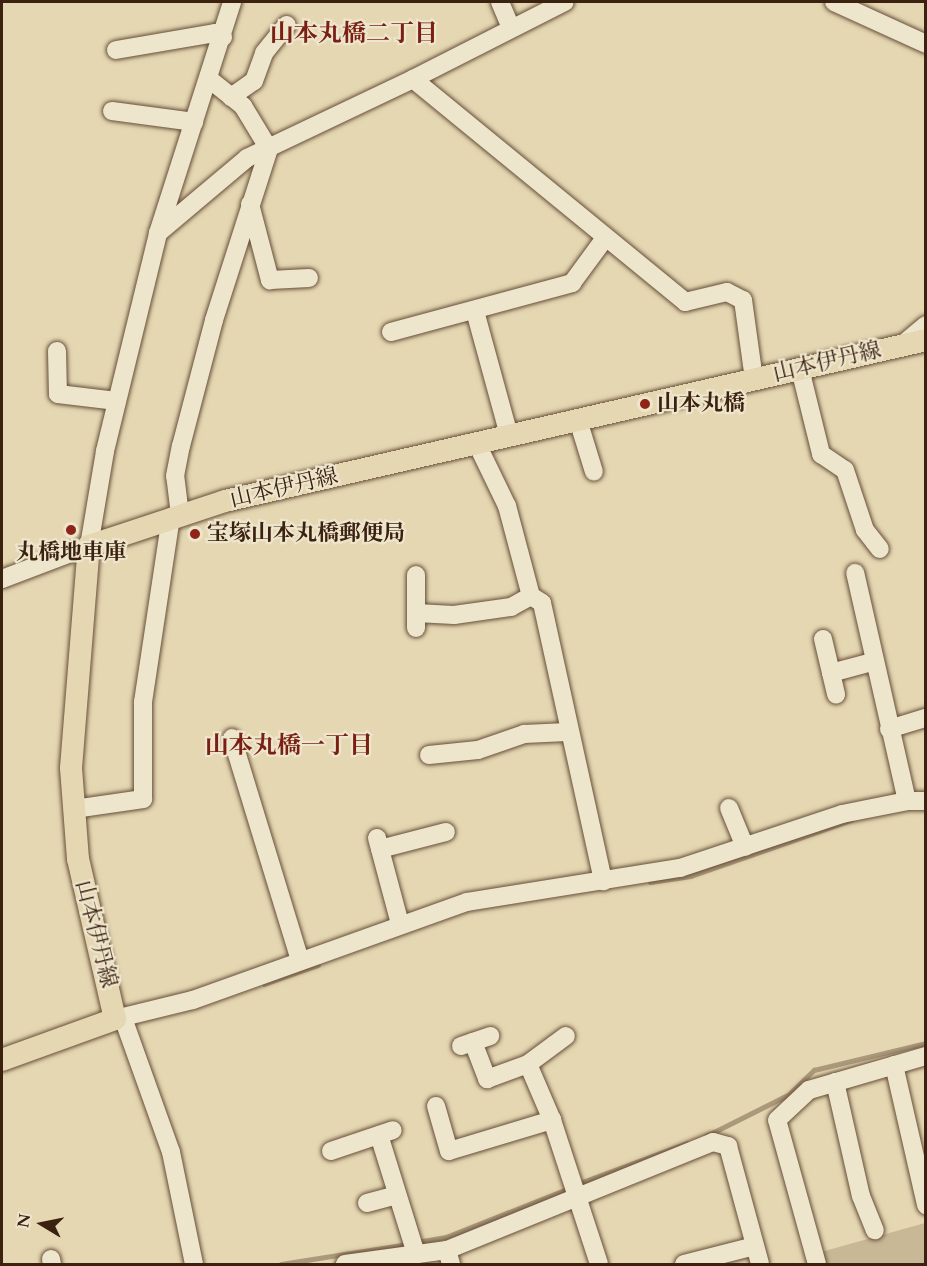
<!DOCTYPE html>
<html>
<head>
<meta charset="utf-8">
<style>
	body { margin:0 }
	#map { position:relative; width:927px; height:1266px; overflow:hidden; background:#e5d7b2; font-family:Cardo,"Noto Serif JP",serif }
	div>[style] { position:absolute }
	.green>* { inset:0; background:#c8b896 }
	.stream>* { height:4.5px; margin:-2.25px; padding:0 2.25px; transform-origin:2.25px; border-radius:2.25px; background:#ab997b }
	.roads { filter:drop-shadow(0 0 2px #664e38) drop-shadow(0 0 2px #664e38) }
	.minor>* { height:18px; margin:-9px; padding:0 9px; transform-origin:9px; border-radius:9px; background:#eee5cd }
	.major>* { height:22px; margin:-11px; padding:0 11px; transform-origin:11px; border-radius:11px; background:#e5d7b2 }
	.dots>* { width:16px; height:16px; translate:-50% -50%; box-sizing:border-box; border:3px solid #eee5cd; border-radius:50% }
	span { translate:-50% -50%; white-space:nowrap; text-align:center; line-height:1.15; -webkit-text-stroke:4.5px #eee5cd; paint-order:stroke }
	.street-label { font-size:22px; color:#3b2110 }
	.poi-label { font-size:22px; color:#3b2110; font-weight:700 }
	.left { translate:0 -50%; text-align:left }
	.neighbourhood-label { font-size:24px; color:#7a1f14; font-weight:700 }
	.frame { position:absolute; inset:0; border:3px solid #3b2110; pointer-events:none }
	.north { position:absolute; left:12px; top:1194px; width:60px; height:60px; -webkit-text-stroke:4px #eee5cd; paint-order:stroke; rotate:280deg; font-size:16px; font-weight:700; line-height:24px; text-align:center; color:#3b2110 }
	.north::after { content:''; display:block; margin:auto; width:21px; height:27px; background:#3b2110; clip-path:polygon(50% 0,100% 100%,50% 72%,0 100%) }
</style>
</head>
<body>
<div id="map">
	<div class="green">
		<i style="clip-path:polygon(925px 1223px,925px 1264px,825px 1264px,821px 1252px)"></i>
	</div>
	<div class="stream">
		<i style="left:650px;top:882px;width:41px;rotate:-8.3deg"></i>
		<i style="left:691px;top:876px;width:170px;rotate:-19.3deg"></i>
		<i style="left:264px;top:984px;width:57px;rotate:-19.4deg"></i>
		<i style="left:706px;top:1136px;width:92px;rotate:-26.6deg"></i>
		<i style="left:788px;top:1095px;width:36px;rotate:-44deg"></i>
		<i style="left:814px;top:1070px;width:115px;rotate:-13.6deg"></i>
		<i style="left:577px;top:1184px;width:117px;rotate:-20.4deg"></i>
		<i style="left:417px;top:1242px;width:29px;rotate:-10deg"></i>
		<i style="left:446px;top:1237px;width:133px;rotate:-21.6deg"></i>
		<i style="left:281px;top:1264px;width:130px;rotate:-8.9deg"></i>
	</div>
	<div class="roads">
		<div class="minor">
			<i style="left:500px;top:2px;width:26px;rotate:67deg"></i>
			<i style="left:834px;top:2px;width:101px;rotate:24.5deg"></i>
			<i style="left:116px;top:50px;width:100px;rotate:-9.7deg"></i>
			<i style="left:215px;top:33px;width:9px;rotate:27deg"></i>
			<i style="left:413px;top:79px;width:170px;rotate:-26.9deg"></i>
			<i style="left:231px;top:97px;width:28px;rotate:-35deg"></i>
			<i style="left:254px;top:81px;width:30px;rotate:-70deg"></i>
			<i style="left:264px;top:53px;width:36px;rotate:-51deg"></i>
			<i style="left:112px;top:111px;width:83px;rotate:7.6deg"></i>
			<i style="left:250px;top:204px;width:79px;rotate:75.3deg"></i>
			<i style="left:270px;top:280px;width:39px;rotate:-3deg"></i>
			<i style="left:158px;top:233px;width:116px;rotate:-40.1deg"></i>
			<i style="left:247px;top:158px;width:184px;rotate:-25.4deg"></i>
			<i style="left:413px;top:79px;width:352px;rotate:39.3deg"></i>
			<i style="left:685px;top:302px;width:43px;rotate:-13.4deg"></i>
			<i style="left:727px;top:292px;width:18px;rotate:27deg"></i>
			<i style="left:743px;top:300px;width:80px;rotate:82.1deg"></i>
			<i style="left:475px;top:311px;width:129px;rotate:74.7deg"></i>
			<i style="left:391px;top:332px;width:188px;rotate:-15.1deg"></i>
			<i style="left:572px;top:283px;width:56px;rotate:-53.7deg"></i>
			<i style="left:902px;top:345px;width:31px;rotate:-40deg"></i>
			<i style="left:57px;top:351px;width:43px;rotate:88.7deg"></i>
			<i style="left:58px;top:394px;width:59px;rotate:6.8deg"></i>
			<i style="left:800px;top:369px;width:88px;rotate:76.1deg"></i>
			<i style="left:821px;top:454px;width:29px;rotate:34deg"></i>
			<i style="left:845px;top:470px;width:63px;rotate:71.6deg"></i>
			<i style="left:865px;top:530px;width:24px;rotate:52deg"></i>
			<i style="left:578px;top:420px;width:54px;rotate:72.9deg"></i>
			<i style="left:180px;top:515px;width:39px;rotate:-97deg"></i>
			<i style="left:175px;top:476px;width:31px;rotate:-79deg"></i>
			<i style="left:181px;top:446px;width:130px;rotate:-75.3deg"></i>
			<i style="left:214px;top:320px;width:180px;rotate:-72.2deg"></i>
			<i style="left:269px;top:149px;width:50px;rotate:-121.2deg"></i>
			<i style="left:243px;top:106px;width:43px;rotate:-141.5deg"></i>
			<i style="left:416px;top:575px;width:53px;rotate:90deg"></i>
			<i style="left:2px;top:579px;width:93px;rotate:-20.8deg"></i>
			<i style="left:89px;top:546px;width:96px;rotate:-80.4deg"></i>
			<i style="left:105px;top:451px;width:224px;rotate:-76.3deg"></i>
			<i style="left:158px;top:233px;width:243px;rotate:-72.2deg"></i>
			<i style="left:531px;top:596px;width:13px;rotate:32deg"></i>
			<i style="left:542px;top:603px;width:285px;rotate:77.6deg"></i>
			<i style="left:416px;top:613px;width:38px;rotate:3deg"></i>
			<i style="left:454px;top:615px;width:58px;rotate:-8deg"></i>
			<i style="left:511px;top:607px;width:23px;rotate:-29deg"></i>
			<i style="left:531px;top:596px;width:93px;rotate:-104.9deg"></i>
			<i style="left:507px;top:506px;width:71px;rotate:-115.8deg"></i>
			<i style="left:823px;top:639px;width:57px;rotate:76.7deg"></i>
			<i style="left:831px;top:673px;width:42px;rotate:-15deg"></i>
			<i style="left:889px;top:729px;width:39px;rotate:-17deg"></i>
			<i style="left:232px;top:738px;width:233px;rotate:73deg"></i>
			<i style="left:429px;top:755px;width:49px;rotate:-5.8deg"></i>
			<i style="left:478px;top:750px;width:49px;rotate:-19.2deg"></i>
			<i style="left:524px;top:734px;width:43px;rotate:-2.7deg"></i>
			<i style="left:907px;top:801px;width:19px"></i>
			<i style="left:729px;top:808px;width:42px;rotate:67.7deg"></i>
			<i style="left:74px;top:809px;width:70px;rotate:-8.2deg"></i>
			<i style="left:143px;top:799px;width:97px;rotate:-90deg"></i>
			<i style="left:143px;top:702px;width:187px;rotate:-81.4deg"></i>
			<i style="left:377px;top:838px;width:89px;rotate:75deg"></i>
			<i style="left:380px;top:849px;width:68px;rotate:-14.4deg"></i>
			<i style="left:123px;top:1018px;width:142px;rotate:70.3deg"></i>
			<i style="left:171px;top:1152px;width:114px;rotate:78.4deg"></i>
			<i style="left:115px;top:1019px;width:80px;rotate:-13.7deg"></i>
			<i style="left:193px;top:1000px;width:291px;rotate:-19.7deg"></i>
			<i style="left:467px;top:902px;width:216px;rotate:-9.1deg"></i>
			<i style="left:680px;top:868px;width:171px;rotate:-18.4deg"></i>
			<i style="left:842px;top:814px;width:66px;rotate:-11.3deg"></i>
			<i style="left:907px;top:801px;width:234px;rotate:-102.8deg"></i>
			<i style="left:473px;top:1042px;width:40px;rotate:69deg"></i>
			<i style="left:487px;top:1079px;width:44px;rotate:-20.1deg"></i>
			<i style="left:528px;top:1064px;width:47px;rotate:-36.4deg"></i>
			<i style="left:461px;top:1046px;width:31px;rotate:-19deg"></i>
			<i style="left:528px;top:1064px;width:61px;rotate:66.8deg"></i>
			<i style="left:894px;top:1065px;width:144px;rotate:77.1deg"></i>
			<i style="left:835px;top:1082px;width:117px;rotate:77.2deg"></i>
			<i style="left:861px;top:1196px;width:37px;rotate:68deg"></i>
			<i style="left:436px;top:1106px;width:47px;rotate:73.9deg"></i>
			<i style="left:449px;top:1151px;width:108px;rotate:-16.8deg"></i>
			<i style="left:552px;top:1120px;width:151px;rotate:71.9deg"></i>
			<i style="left:379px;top:1135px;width:125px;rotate:72.7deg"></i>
			<i style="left:331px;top:1151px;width:65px;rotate:-18.7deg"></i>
			<i style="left:367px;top:1203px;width:31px;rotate:-15deg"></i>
			<i style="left:447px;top:1250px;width:287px;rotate:-22.1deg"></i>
			<i style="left:713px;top:1142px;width:16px;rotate:15deg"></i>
			<i style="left:728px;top:1146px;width:122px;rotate:74.8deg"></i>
			<i style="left:51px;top:1259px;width:5px;rotate:79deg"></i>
			<i style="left:345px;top:1264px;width:103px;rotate:-7.8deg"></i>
			<i style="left:447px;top:1250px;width:15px;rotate:74deg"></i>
			<i style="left:684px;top:1264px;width:73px;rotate:-14.2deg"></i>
			<i style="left:817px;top:1264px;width:149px;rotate:-105.5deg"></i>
			<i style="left:777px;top:1120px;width:44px;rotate:-43.2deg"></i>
			<i style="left:809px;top:1090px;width:122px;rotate:-16.2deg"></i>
		</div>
		<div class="major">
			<i style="left:2px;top:1060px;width:120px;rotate:-19.9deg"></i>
			<i style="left:115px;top:1019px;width:164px;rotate:-103deg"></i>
			<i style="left:78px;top:859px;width:91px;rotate:-94.4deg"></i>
			<i style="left:71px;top:768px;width:223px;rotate:-85.4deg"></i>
			<i style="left:89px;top:546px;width:143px;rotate:-18.3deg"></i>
			<i style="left:225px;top:501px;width:719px;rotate:-12.93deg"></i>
		</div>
	</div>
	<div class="dots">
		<i style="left:645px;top:404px;background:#8f2418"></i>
		<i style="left:71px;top:530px;background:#8f2418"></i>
		<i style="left:195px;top:534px;background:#8f2418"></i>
	</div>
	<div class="street-label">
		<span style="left:827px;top:362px;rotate:-13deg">山本伊丹線</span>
		<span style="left:284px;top:488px;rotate:-13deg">山本伊丹線</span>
		<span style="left:96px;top:934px;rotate:76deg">山本伊丹線</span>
	</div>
	<div class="poi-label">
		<span class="left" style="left:657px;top:404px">山本丸橋</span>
		<span class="left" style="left:207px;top:534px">宝塚山本丸橋郵便局</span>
		<span style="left:71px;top:553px">丸橋地車庫</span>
	</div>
	<div class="neighbourhood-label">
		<span style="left:354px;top:34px">山本丸橋二丁目</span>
		<span style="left:289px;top:746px">山本丸橋一丁目</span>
	</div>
	<div class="frame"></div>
	<div class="north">N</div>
</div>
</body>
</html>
